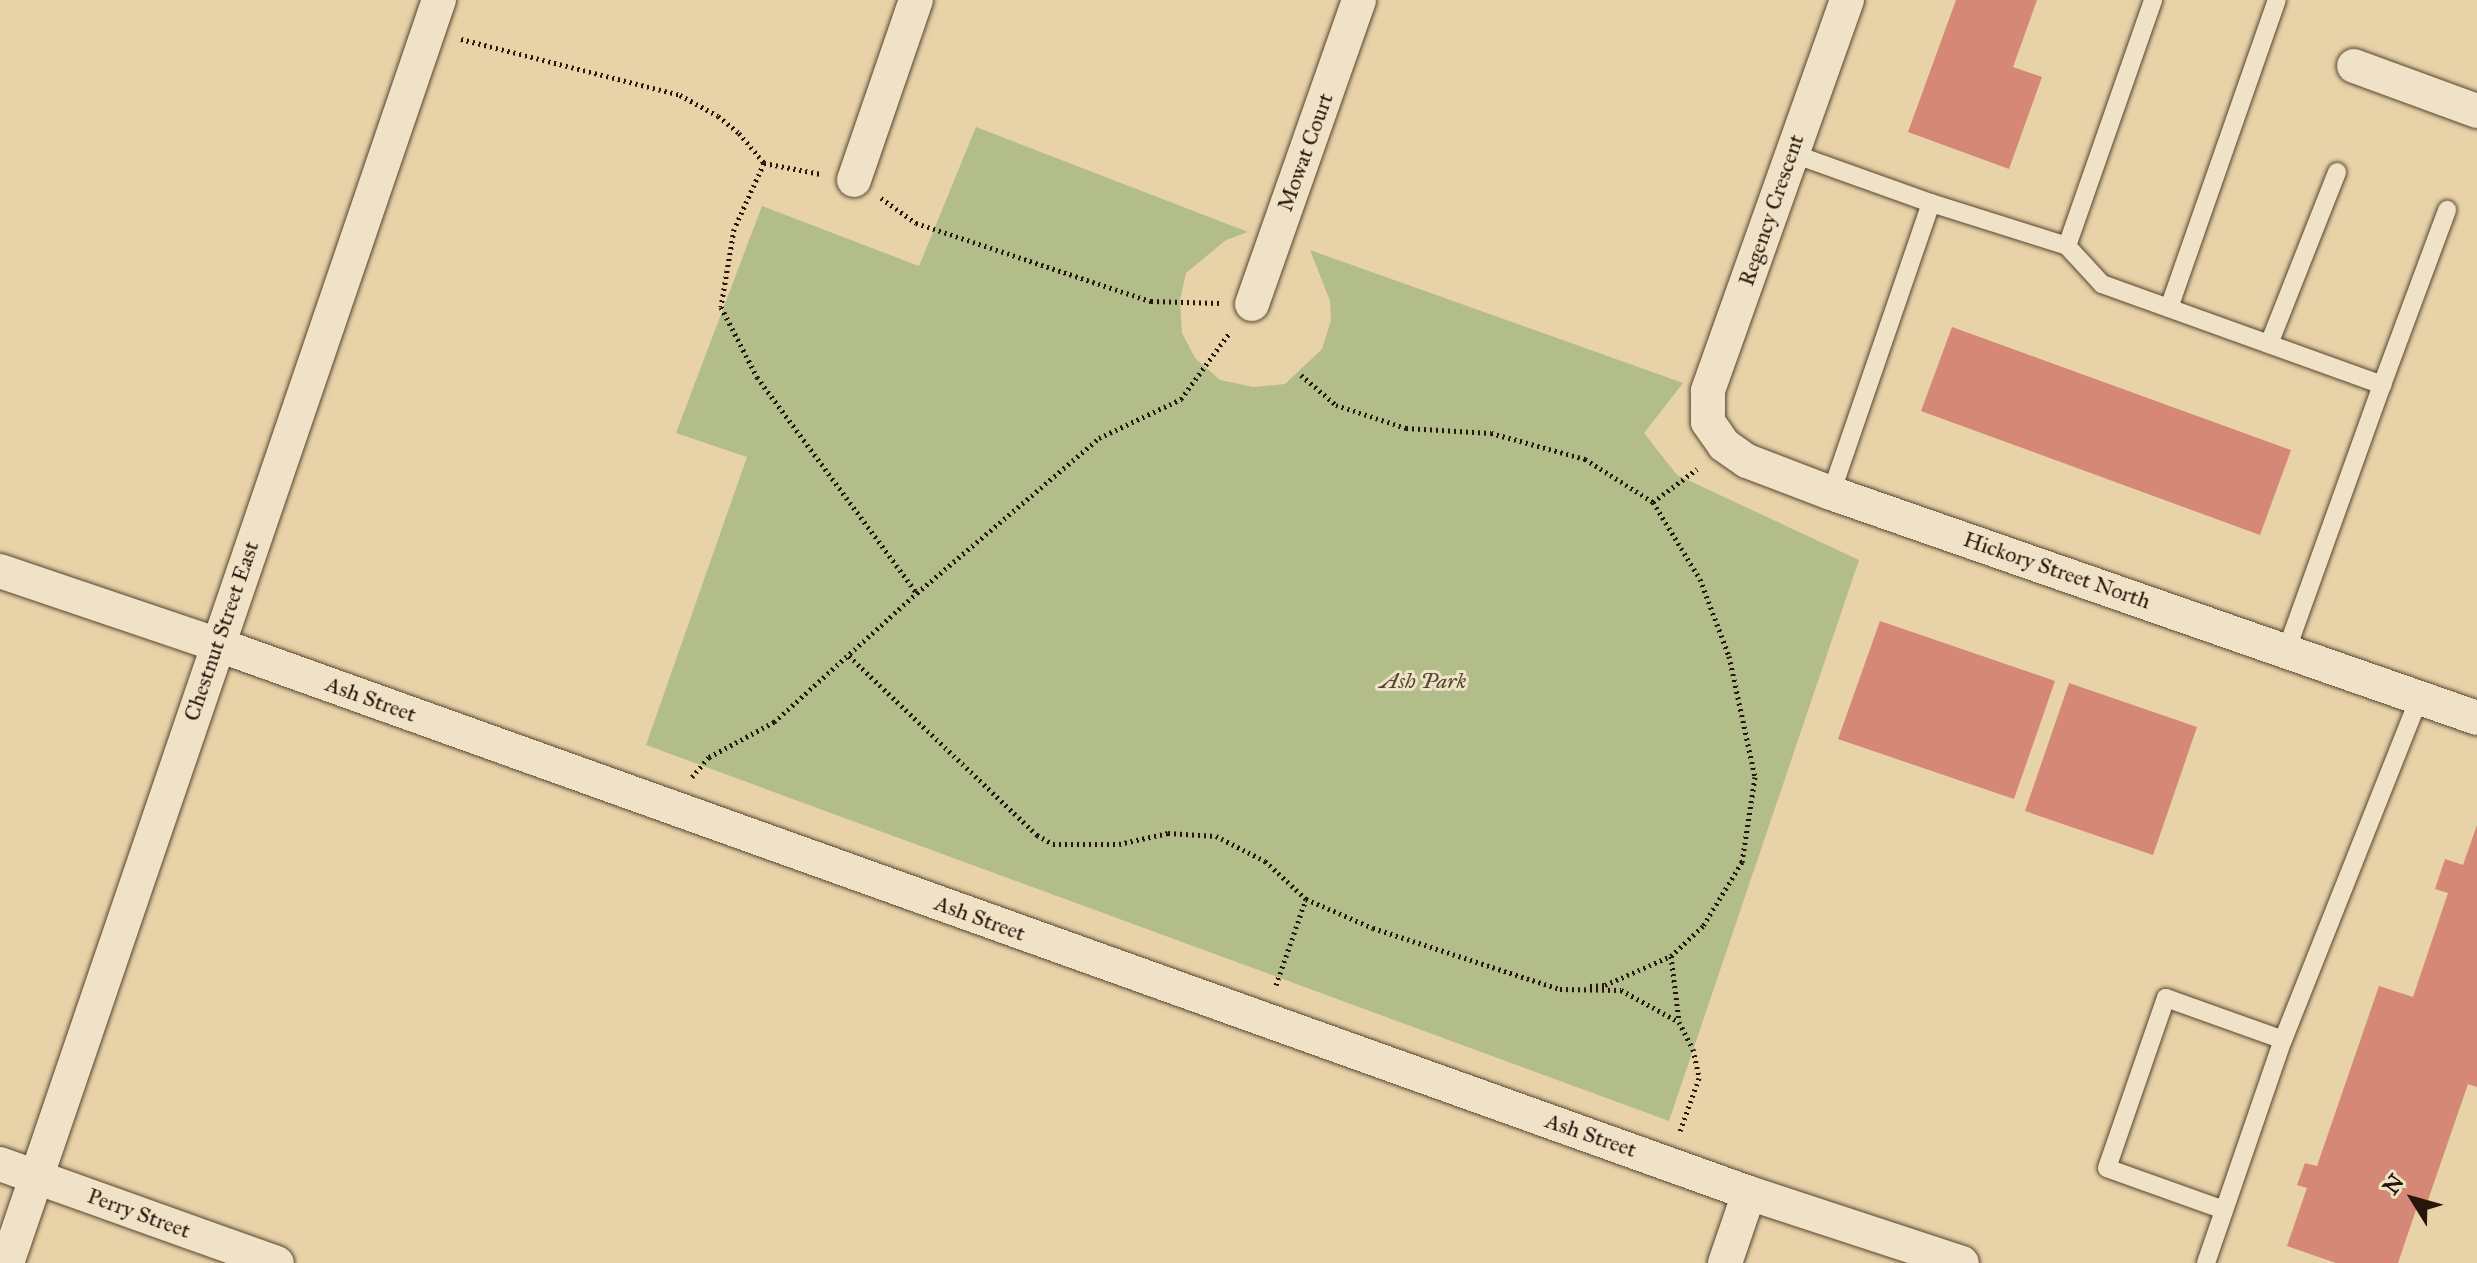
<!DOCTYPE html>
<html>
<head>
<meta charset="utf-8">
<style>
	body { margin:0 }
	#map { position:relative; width:2477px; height:1263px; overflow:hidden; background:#e8d2a7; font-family:"IM FELL Great Primer",serif }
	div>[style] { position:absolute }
	.green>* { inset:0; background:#b2bd8a }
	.building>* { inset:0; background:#d48875 }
	.path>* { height:5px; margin-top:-2.5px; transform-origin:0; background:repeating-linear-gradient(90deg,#26160c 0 2px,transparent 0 6px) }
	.roads { filter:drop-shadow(0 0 2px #564533) drop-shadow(0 0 2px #564533) }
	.service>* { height:18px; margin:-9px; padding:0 9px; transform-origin:9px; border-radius:9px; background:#f0e2c6 }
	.minor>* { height:34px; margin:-17px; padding:0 17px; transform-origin:17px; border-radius:17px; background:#f0e2c6 }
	span { translate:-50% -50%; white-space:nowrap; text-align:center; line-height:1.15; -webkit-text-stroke:6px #f0e2c6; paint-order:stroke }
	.street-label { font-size:22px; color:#26160c }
	.park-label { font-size:22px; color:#504832; font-style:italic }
	.north { position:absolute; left:2373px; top:1159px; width:80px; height:80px; -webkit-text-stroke:6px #f0e2c6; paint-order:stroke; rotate:307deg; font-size:22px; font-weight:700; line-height:32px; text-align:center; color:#26160c }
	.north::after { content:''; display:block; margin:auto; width:28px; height:36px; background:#26160c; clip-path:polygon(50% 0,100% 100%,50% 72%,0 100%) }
</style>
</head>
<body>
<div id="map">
	<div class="green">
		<i style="clip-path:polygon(976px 127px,1248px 232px,1226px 240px,1186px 273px,1180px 300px,1182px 333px,1195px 358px,1220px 380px,1253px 387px,1285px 384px,1322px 349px,1331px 320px,1330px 301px,1310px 250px,1683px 383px,1644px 433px,1677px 475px,1859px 560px,1669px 1121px,646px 745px,747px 457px,676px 433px,762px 206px,919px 266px)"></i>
	</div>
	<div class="building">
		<i style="clip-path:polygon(1956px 0,2037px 0,2013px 67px,2042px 77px,2009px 169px,1908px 132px)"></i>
		<i style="clip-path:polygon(1952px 327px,2291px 450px,2260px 535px,1921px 411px)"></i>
		<i style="clip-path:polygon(1880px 621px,2055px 681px,2014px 799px,1838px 739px)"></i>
		<i style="clip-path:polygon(2069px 683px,2197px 727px,2153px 855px,2025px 811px)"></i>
		<i style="clip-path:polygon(2477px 825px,2477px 1087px,2468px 1084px,2427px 1203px,2419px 1201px,2398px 1263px,2336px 1263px,2287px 1246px,2307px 1188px,2297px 1185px,2305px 1163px,2317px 1166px,2379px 986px,2413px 997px,2448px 893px,2435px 889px,2445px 859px,2463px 865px)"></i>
	</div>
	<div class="path">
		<i style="left:461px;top:39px;width:226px;rotate:14.3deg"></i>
		<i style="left:680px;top:95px;width:43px;rotate:28.9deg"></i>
		<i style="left:718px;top:116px;width:27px;rotate:39deg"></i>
		<i style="left:739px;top:133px;width:39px;rotate:50deg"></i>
		<i style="left:764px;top:163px;width:58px;rotate:10.9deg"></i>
		<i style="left:764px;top:163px;width:72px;rotate:114.4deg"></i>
		<i style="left:734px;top:229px;width:79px;rotate:99.5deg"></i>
		<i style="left:721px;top:307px;width:79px;rotate:62.8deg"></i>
		<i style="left:757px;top:377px;width:269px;rotate:53.5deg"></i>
		<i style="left:881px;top:198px;width:43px;rotate:35.5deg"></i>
		<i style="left:916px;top:223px;width:248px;rotate:18.4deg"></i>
		<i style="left:1151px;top:301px;width:68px;rotate:1.7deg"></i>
		<i style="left:1301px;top:375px;width:46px;rotate:40.6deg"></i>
		<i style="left:1336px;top:405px;width:74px;rotate:18.2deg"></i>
		<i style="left:1406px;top:428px;width:85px;rotate:3.4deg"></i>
		<i style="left:1491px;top:433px;width:98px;rotate:15.5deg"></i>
		<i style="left:1585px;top:459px;width:80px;rotate:32.3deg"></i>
		<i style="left:1653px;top:502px;width:90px;rotate:58.6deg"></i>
		<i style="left:1700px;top:579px;width:82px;rotate:69.4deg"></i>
		<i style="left:1729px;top:656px;width:124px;rotate:77.9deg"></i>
		<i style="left:1755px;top:777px;width:86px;rotate:98.7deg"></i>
		<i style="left:1742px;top:862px;width:75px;rotate:121.4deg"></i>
		<i style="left:1703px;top:926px;width:44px;rotate:136.8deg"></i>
		<i style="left:1671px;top:956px;width:65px;rotate:83deg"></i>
		<i style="left:1653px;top:502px;width:55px;rotate:-36.9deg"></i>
		<i style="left:849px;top:656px;width:260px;rotate:43.6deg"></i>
		<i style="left:1037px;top:835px;width:18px;rotate:29deg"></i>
		<i style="left:1053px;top:844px;width:66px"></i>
		<i style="left:1119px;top:844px;width:50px;rotate:-12.7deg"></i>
		<i style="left:1168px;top:833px;width:48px;rotate:3.6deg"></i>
		<i style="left:1216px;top:836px;width:55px;rotate:27deg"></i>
		<i style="left:1265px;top:861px;width:56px;rotate:42.8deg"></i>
		<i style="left:1306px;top:899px;width:73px;rotate:23.4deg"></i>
		<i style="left:1373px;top:928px;width:197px;rotate:18.1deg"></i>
		<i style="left:1560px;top:989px;width:61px;rotate:0.9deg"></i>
		<i style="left:1621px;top:990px;width:66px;rotate:28.9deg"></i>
		<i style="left:1679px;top:1022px;width:30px;rotate:63deg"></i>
		<i style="left:1693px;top:1049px;width:30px;rotate:78deg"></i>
		<i style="left:1699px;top:1078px;width:56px;rotate:109.7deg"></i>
		<i style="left:692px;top:777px;width:26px;rotate:-50deg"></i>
		<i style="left:709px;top:757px;width:74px;rotate:-28.3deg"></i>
		<i style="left:774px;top:722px;width:193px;rotate:-42.1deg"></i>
		<i style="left:917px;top:593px;width:239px;rotate:-40.4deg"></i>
		<i style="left:1099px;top:438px;width:91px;rotate:-25.4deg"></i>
		<i style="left:1181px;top:399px;width:83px;rotate:-53.8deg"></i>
		<i style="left:1276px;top:985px;width:91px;rotate:-70.8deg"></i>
		<i style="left:1590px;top:986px;width:15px;rotate:-4deg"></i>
		<i style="left:1605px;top:985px;width:72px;rotate:-23.7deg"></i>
	</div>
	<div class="roads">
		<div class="service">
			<i style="left:1791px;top:153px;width:149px;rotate:19.7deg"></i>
			<i style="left:1931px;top:203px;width:307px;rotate:109deg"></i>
			<i style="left:1931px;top:203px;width:143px;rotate:17.5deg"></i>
			<i style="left:2067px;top:246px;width:52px;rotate:47.4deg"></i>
			<i style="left:2102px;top:284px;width:298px;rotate:19.8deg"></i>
			<i style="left:2382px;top:385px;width:281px;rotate:109.8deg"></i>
			<i style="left:2067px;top:246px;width:261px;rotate:-70.7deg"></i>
			<i style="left:2169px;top:308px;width:326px;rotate:-70.7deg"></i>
			<i style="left:2269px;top:344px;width:185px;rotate:-68.4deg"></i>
			<i style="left:2382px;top:385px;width:187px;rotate:-69.6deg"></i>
			<i style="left:2224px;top:1210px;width:124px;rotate:-160.3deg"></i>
			<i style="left:2107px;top:1168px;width:180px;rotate:-70.9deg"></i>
			<i style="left:2166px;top:998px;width:124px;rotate:19.7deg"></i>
			<i style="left:2206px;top:1263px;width:236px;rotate:-71deg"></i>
			<i style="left:2283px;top:1040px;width:368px;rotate:-68.3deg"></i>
		</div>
		<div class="minor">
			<i style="left:1847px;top:0;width:415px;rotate:109.6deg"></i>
			<i style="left:1708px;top:391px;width:31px;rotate:90deg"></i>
			<i style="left:1708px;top:422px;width:28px;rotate:55deg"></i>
			<i style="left:1724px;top:445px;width:28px;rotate:35deg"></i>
			<i style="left:1747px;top:461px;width:90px;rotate:20.9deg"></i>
			<i style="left:1831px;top:493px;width:684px;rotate:19.2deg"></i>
			<i style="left:2354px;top:66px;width:131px;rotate:20.1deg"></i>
			<i style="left:854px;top:180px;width:190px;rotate:-71deg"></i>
			<i style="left:1252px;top:304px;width:322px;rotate:-70.6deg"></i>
			<i style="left:0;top:571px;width:228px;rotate:18.7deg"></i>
			<i style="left:216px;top:644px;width:1628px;rotate:19.7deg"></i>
			<i style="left:1749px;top:1193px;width:224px;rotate:18.2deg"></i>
			<i style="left:0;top:1164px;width:294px;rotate:19.7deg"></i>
			<i style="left:7px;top:1263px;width:1335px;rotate:-71.12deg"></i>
			<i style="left:1725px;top:1263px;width:74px;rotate:-71.1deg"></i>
		</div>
	</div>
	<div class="street-label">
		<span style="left:1305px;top:152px;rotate:-70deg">Mowat Court</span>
		<span style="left:1771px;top:210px;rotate:-71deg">Regency Crescent</span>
		<span style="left:2057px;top:570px;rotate:19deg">Hickory Street North</span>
		<span style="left:221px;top:631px;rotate:-71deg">Chestnut Street East</span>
		<span style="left:371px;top:699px;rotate:20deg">Ash Street</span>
		<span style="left:980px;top:918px;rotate:20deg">Ash Street</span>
		<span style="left:1591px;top:1135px;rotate:19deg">Ash Street</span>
		<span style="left:139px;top:1213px;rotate:20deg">Perry Street</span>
	</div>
	<div class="park-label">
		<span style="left:1423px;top:681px">Ash Park</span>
	</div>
	<div class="north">N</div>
</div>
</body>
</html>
